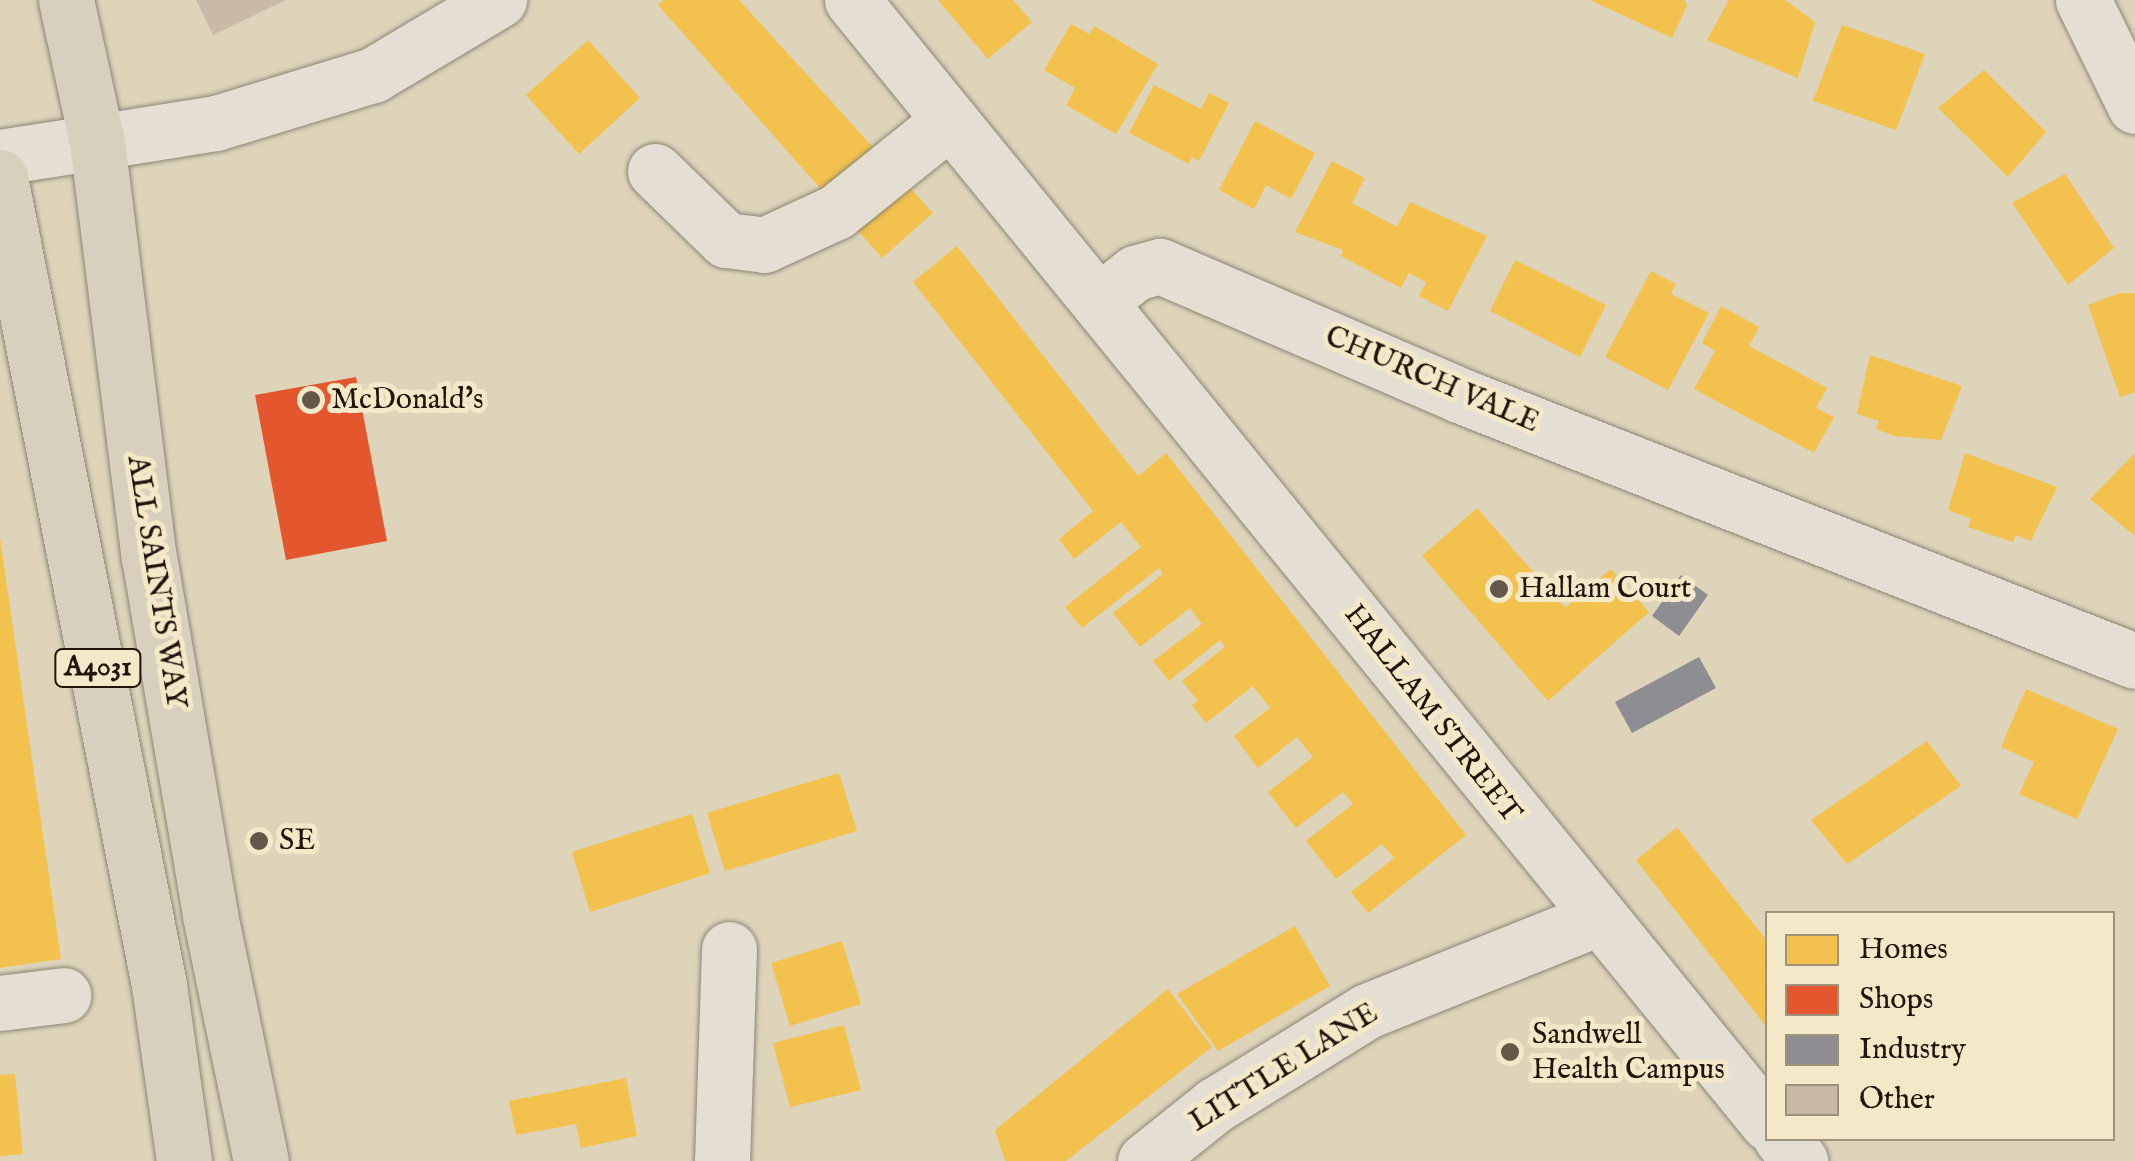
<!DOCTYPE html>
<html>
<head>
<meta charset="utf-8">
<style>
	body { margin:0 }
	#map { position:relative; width:2135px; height:1161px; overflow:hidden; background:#ddd4ba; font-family:"IM FELL English",serif }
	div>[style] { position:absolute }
	.homes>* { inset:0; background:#f2c14e }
	.shops>* { inset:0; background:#e4572e }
	.industry>* { inset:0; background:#8d8d92 }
	.building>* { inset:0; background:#c9baa7 }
	.roads { filter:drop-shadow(0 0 2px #8c8575) drop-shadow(0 0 2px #8c8575) }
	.minor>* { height:55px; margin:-27.5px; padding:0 27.5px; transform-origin:27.5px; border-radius:27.5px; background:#e4dfd2 }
	.tertiary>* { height:55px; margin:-27.5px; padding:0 27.5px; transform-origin:27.5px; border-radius:27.5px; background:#e4dfd2 }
	.trunk>* { height:55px; margin:-27.5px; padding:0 27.5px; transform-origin:27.5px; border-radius:27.5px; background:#d8d0bd }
	.dots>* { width:28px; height:28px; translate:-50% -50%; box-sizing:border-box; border:5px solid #f3e8c8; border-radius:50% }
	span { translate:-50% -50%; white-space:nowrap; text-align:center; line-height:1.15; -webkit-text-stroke:10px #f3e8c8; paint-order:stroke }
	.shield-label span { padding:2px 8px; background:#f3e8c8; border:2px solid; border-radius:8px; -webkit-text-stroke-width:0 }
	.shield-label { font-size:28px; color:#20140b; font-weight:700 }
	.street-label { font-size:30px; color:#20140b }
	.poi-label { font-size:30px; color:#20140b }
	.left { translate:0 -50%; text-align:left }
	.legend { position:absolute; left:1765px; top:911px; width:350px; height:230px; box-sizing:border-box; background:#f3e8c8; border:2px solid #9f937c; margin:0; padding:12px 18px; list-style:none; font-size:30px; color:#20140b }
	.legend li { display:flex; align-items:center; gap:20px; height:50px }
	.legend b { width:50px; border:2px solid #9f937c }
</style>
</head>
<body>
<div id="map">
	<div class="homes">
		<i style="clip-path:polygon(664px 0,739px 0,933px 213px,882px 258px,658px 5px)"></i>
		<i style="clip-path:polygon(938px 0,1013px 0,1032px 22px,988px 59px)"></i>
		<i style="clip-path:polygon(1590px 0,1684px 0,1687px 5px,1672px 38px)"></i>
		<i style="clip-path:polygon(1729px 0,1785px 0,1815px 22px,1798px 78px,1707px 40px)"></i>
		<i style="clip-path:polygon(1071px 24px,1089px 34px,1094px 26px,1158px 64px,1116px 134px,1066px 105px,1075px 88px,1044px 70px)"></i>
		<i style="clip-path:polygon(1842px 25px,1925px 54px,1896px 130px,1813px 101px)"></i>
		<i style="clip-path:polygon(588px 40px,640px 98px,579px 154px,526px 95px)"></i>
		<i style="clip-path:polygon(1984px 70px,2046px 132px,2008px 177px,1938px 108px)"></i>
		<i style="clip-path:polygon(1154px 85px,1201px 109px,1209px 93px,1229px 103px,1199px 161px,1192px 157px,1189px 164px,1129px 133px)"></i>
		<i style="clip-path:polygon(1255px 121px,1315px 153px,1291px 199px,1266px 185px,1254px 209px,1219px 190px)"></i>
		<i style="clip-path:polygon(1332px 161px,1365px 178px,1352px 203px,1397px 227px,1410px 202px,1487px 236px,1448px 311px,1419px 296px,1426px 282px,1409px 273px,1401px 288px,1341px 256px,1343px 250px,1295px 232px)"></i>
		<i style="clip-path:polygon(2065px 174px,2114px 248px,2068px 285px,2012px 203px)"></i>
		<i style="clip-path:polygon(957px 246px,1138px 476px,1166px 453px,1466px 835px,1368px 913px,1351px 892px,1394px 858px,1382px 844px,1336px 879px,1306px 841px,1353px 804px,1343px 792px,1296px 828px,1268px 792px,1313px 757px,1297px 737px,1258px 768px,1234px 736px,1270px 708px,1253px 686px,1206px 723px,1192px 705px,1198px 701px,1182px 681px,1225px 647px,1220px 640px,1169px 681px,1153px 661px,1202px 624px,1190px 608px,1140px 647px,1113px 613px,1163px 574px,1159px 568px,1082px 628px,1065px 607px,1141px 547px,1121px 522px,1074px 559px,1059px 539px,1093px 511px,913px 282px)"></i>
		<i style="clip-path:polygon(1515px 260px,1606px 305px,1580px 357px,1490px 311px)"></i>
		<i style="clip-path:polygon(1651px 271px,1676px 284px,1671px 294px,1709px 313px,1668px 390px,1605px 357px)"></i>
		<i style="clip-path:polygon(2120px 293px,2135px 293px,2135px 392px,2120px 397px,2088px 305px)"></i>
		<i style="clip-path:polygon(1721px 306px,1759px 327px,1749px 346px,1827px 388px,1816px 408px,1834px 417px,1814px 453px,1694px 389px,1715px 351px,1702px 343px)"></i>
		<i style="clip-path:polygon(1870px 355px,1962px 386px,1941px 440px,1894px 436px,1876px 429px,1879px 421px,1857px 414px)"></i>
		<i style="clip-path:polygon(1965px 453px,2057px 487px,2031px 541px,2016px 535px,2013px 542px,1968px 527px,1971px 519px,1948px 510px)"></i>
		<i style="clip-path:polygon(2135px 453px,2135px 536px,2090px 499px)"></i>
		<i style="clip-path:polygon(1477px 508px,1565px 608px,1611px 569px,1649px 612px,1548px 701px,1422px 556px)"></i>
		<i style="clip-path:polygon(0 538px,61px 959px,0 968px)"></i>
		<i style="clip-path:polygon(2026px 689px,2118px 729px,2077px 819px,2019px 794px,2034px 762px,2001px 747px)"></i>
		<i style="clip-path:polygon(1927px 741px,1961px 786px,1847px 864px,1811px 820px)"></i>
		<i style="clip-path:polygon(839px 773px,857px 831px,725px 871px,707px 813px)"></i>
		<i style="clip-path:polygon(692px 814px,710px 873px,590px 912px,572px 852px)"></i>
		<i style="clip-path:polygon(1677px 827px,1768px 942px,1768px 1029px,1636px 860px)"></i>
		<i style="clip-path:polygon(1295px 926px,1330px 986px,1218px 1051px,1177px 994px)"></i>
		<i style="clip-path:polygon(842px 941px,861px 1004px,790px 1026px,771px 963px)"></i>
		<i style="clip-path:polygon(1168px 989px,1212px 1047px,1066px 1161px,1005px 1161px,995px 1130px)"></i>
		<i style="clip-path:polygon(844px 1025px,861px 1090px,790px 1107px,773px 1043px)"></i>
		<i style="clip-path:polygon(15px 1074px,23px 1154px,0 1156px,0 1075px)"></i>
		<i style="clip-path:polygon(626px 1078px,637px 1136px,581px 1148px,576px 1124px,516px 1135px,509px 1101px)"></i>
	</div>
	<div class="shops">
		<i style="clip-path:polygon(356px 377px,387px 541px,286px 560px,255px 395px)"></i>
	</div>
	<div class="industry">
		<i style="clip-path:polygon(1681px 575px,1708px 595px,1679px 636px,1652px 616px)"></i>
		<i style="clip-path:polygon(1699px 657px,1716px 688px,1632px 733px,1615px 702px)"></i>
	</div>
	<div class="building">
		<i style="clip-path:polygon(196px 0,286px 0,213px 35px)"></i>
	</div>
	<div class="roads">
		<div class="minor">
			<i style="left:2083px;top:0;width:118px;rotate:63.9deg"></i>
			<i style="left:0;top:157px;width:98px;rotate:-8.8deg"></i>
			<i style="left:655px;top:171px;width:99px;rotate:44.2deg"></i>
			<i style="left:726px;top:240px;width:38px;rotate:7deg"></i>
			<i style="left:764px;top:245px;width:79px;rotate:-24.6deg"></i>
			<i style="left:836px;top:212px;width:144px;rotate:-38.8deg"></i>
			<i style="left:1100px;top:301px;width:45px;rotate:-38.7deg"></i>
			<i style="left:1135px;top:273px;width:26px;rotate:-16deg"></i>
			<i style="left:1160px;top:266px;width:326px;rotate:23.3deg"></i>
			<i style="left:1459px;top:395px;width:726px;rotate:21.48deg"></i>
			<i style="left:0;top:1003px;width:64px;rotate:-7.1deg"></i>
			<i style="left:722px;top:1161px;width:212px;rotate:-88.1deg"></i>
			<i style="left:1145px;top:1161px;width:90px;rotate:-38.7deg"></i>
			<i style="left:1215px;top:1105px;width:179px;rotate:-31.7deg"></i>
			<i style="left:1367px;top:1011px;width:247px;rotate:-21.9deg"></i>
		</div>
		<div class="tertiary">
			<i style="left:852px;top:0;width:1449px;rotate:50.8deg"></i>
			<i style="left:97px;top:142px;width:121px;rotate:-9.1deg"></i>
			<i style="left:216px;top:123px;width:164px;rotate:-17deg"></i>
			<i style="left:373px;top:75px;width:147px;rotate:-30.8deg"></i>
			<i style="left:1781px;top:1138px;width:30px;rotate:50deg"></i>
		</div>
		<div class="trunk">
			<i style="left:66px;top:0;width:145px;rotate:77.7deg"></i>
			<i style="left:97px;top:142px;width:418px;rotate:82.9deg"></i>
			<i style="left:149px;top:557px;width:363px;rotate:80.3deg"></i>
			<i style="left:210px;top:915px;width:251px;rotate:78.3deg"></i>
			<i style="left:0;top:177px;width:823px;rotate:78.87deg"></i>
			<i style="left:159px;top:985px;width:178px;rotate:81.9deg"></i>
		</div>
	</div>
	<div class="dots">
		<i style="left:311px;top:400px;background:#625748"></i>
		<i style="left:1499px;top:589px;background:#625748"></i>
		<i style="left:259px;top:841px;background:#625748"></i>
		<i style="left:1510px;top:1052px;background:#625748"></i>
	</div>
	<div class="shield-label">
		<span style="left:98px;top:668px">A4031</span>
	</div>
	<div class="street-label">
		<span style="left:1432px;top:380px;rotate:23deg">CHURCH VALE</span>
		<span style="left:156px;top:582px;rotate:81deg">ALL SAINTS WAY</span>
		<span style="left:1432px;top:714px;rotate:52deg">HALLAM STREET</span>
		<span style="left:1284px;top:1068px;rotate:-32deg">LITTLE LANE</span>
	</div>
	<div class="poi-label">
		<span class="left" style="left:331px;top:400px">McDonald's</span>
		<span class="left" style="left:1519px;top:589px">Hallam Court</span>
		<span class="left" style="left:279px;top:841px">SE</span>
		<span class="left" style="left:1532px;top:1052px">Sandwell<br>Health Campus</span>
	</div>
	<ul class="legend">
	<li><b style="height:28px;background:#f2c14e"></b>Homes</li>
	<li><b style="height:28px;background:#e4572e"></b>Shops</li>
	<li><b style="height:28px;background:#8d8d92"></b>Industry</li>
	<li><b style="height:28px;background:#c9baa7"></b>Other</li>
	</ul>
</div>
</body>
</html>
